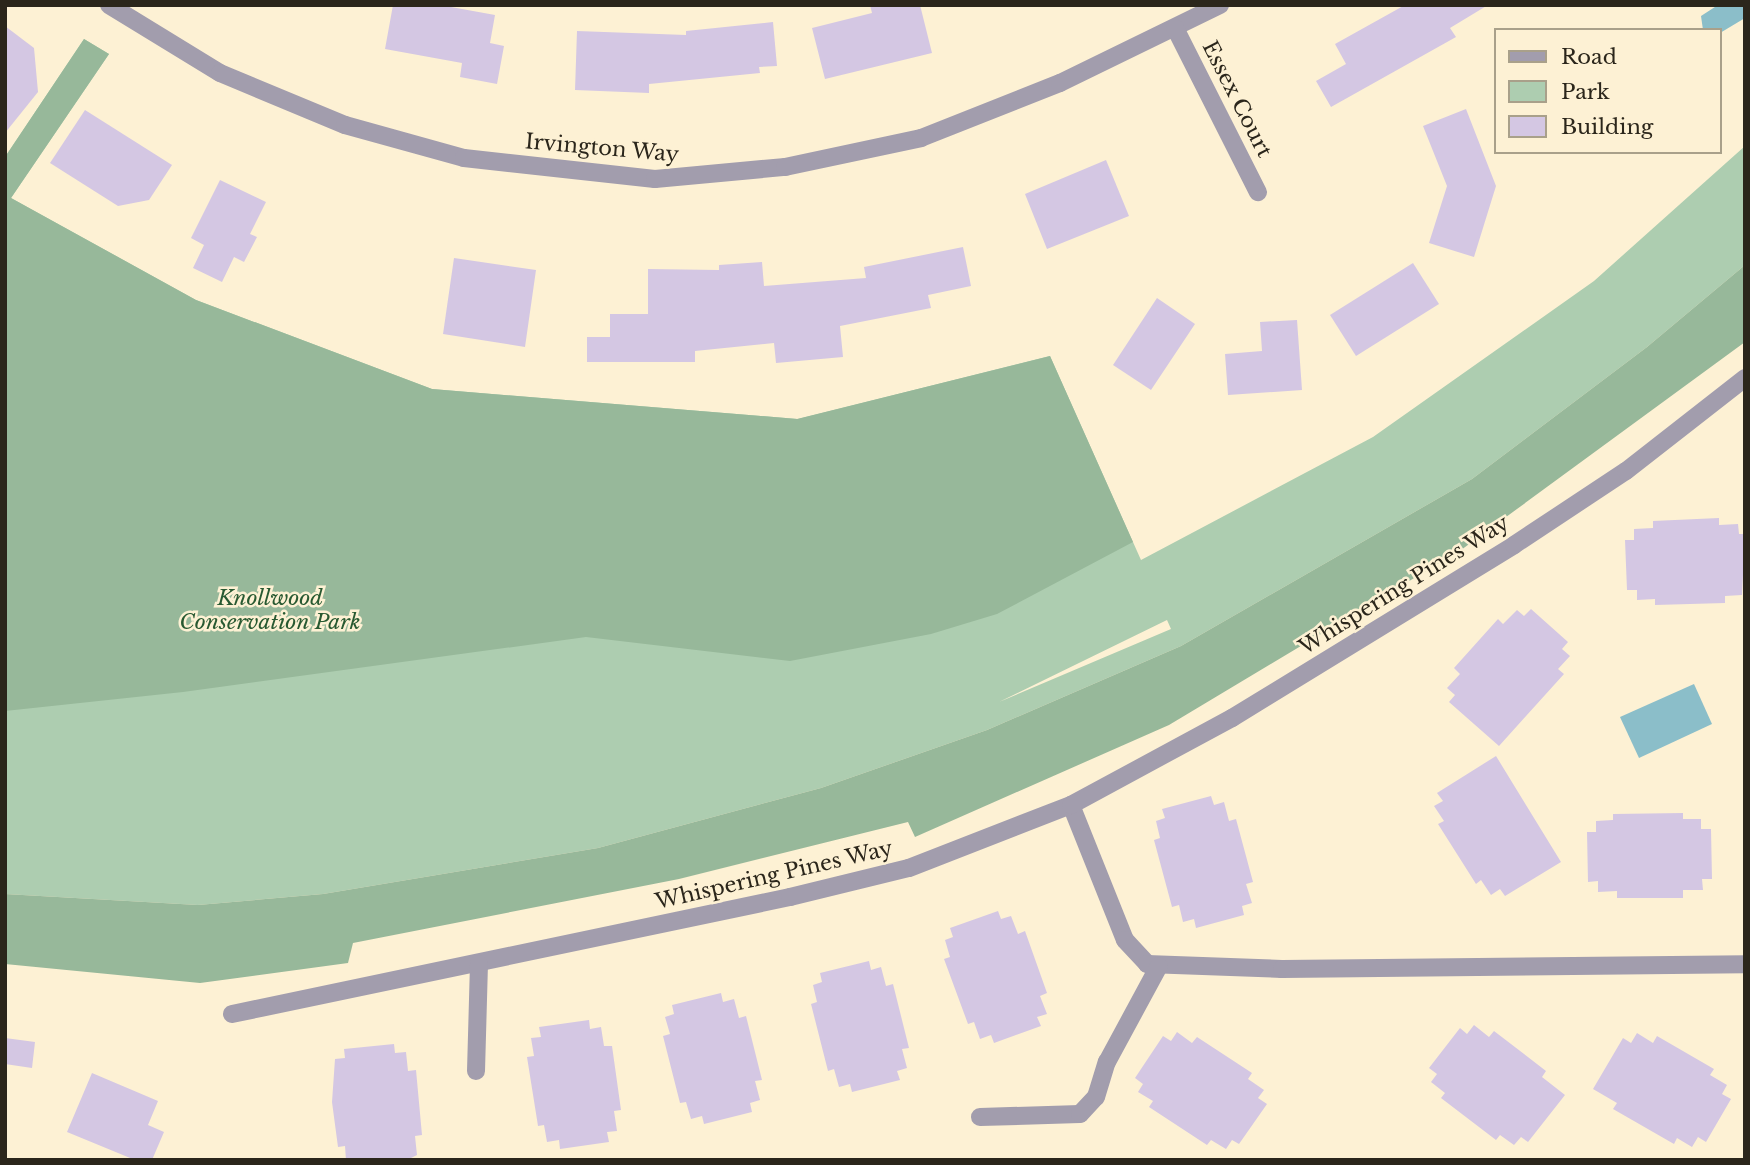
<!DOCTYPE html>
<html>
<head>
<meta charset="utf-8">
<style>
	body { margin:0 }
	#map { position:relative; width:1750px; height:1165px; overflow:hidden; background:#fdf1d4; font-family:"Libre Baskerville",serif }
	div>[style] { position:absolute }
	.green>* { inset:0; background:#adcdb0 }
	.forest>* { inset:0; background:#97b89a }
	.water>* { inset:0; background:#8bbec9 }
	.building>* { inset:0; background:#d4c7e3 }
	.lane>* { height:18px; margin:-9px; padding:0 9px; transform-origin:9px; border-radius:9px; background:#a29dad }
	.street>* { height:18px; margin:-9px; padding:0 9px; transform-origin:9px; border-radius:9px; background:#a29dad }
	span { translate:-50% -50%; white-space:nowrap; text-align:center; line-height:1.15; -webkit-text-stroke:5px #fdf1d4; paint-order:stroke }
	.street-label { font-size:21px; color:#2b261b }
	.park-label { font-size:21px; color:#285931; font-style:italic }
	.frame { position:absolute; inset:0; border:7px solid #2b261b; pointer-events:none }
	.legend { position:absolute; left:1494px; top:28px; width:228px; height:126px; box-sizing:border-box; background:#fdf1d4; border:2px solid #a9a08a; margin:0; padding:9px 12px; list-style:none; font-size:21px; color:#2b261b }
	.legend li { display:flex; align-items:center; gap:14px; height:35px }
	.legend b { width:35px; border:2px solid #a9a08a }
</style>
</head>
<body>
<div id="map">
	<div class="green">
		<i style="clip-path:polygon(evenodd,84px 39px,109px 54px,11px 198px,196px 300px,432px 389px,798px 419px,1050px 356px,1141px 560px,1373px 437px,1594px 281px,1745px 146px,1745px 265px,1647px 347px,1472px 479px,1181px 646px,987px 730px,821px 788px,598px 848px,323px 894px,198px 905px,5px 894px,5px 157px,84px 39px,1167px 620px,1171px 629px,999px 702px,1167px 620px)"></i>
	</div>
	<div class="forest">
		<i style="clip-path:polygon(84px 39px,109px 54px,11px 198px,196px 300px,432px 389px,797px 419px,1050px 356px,1133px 542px,997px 614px,931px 634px,790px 661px,586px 637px,183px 692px,5px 711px,5px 157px)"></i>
		<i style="clip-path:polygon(1745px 265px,1745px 342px,1461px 550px,1169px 725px,915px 837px,908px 822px,679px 879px,353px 943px,348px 963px,200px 983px,5px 964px,5px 894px,198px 905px,323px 894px,598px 848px,821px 788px,987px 730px,1181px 646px,1472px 479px,1647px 347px)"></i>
	</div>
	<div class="water">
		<i style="clip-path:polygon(1718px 5px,1745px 5px,1745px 18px,1720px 33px,1720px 30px,1703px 30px,1701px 16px)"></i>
		<i style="clip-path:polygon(1694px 684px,1712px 724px,1639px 758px,1620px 717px)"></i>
	</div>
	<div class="building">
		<i style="clip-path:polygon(393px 5px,440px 5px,495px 15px,490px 43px,504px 46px,497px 84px,460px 77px,462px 63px,385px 49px)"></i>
		<i style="clip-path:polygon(870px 5px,920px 5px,932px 53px,825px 79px,812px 28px,872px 13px)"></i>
		<i style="clip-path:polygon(1405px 5px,1488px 5px,1450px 28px,1456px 37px,1331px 107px,1316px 81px,1346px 64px,1335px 44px)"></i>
		<i style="clip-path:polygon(773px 22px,777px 66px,759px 67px,760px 73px,649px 84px,649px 93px,575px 90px,577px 31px,686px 35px,686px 31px)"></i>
		<i style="clip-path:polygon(5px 26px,34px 48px,38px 92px,5px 133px)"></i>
		<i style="clip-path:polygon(1466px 109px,1496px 186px,1474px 257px,1429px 243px,1447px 186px,1423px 126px)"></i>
		<i style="clip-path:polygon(85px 110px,172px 165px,149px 200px,118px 206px,50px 163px)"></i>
		<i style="clip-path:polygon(1106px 160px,1129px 216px,1047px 249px,1025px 194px)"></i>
		<i style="clip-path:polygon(220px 180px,266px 202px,250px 234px,257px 237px,244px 262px,234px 257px,222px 282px,193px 268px,204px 245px,191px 238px)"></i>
		<i style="clip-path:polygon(963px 247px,971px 286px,928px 295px,931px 308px,840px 326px,843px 357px,776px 363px,774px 343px,695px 351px,695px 362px,587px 362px,587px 337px,610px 337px,610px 314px,648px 314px,648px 269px,719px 270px,719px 265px,762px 262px,764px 286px,866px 278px,864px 267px)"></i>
		<i style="clip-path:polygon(454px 258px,536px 270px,525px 347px,443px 334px)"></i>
		<i style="clip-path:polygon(1413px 263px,1439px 304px,1356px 356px,1330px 315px)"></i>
		<i style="clip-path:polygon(1157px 298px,1195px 324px,1151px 390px,1113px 365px)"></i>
		<i style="clip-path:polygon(1297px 320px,1302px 390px,1228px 395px,1225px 354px,1262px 351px,1260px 322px)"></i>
		<i style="clip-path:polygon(1719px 518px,1719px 525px,1738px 524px,1739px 534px,1745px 534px,1742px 595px,1725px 596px,1725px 603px,1655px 605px,1655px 599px,1637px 600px,1637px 590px,1627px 590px,1625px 540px,1634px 540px,1634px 529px,1653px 528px,1653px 521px)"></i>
		<i style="clip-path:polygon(1531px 609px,1568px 642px,1562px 649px,1570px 656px,1558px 669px,1564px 674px,1499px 746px,1449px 702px,1455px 695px,1447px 688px,1460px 674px,1454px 668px,1498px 619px,1503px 624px,1517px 610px,1524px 616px)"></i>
		<i style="clip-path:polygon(1496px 756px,1561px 862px,1505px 896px,1500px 889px,1491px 895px,1481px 880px,1476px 884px,1438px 824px,1444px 821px,1434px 806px,1443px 801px,1437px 793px)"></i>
		<i style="clip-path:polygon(1211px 796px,1214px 805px,1224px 802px,1229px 821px,1236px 819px,1253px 882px,1246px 884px,1252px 903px,1242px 906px,1244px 915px,1196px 928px,1194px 919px,1183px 922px,1179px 905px,1172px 907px,1154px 840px,1160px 838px,1156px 821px,1165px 818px,1162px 809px)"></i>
		<i style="clip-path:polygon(1683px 813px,1683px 819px,1701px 819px,1701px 829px,1711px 829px,1712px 879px,1702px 879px,1703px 890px,1683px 890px,1683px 898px,1617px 898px,1617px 891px,1598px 892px,1598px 881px,1588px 882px,1587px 832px,1596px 832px,1596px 821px,1613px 820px,1613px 814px)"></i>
		<i style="clip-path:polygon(998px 911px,1001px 919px,1011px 916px,1018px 934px,1025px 931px,1047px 993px,1040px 996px,1047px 1014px,1037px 1017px,1041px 1026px,994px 1043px,991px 1035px,980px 1039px,974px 1022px,968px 1024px,944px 959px,950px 957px,945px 940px,953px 937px,950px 928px)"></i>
		<i style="clip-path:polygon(869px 961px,871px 970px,881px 967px,886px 986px,893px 984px,909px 1048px,902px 1049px,907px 1068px,897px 1071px,900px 1080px,852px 1092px,850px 1084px,839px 1087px,834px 1069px,828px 1071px,811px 1004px,817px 1002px,813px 985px,822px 982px,820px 973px)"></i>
		<i style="clip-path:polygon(721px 993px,723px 1002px,734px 999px,739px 1018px,746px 1016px,762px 1080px,755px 1081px,760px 1100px,750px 1103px,752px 1112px,704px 1124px,702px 1116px,691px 1119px,686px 1102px,680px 1103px,663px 1036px,670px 1034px,665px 1017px,674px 1014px,672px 1005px)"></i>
		<i style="clip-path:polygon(589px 1020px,590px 1029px,601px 1027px,604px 1046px,612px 1046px,621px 1110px,614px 1111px,617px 1131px,607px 1132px,609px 1142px,560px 1149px,559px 1140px,547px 1142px,544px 1125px,538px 1126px,527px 1057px,534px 1056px,531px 1038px,541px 1037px,539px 1027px)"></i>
		<i style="clip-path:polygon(1474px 1025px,1489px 1037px,1494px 1031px,1546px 1071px,1542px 1077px,1565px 1095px,1528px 1142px,1521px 1137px,1514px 1145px,1500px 1135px,1496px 1140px,1441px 1098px,1445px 1093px,1431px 1082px,1437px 1074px,1429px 1068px,1460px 1028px,1467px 1034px)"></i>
		<i style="clip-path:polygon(1177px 1032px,1192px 1043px,1197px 1037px,1252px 1073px,1248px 1079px,1264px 1090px,1258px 1098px,1267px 1104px,1239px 1144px,1232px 1140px,1226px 1149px,1211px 1140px,1207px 1145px,1149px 1107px,1153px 1101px,1138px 1092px,1143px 1084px,1135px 1078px,1163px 1036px,1171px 1041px)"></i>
		<i style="clip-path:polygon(1637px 1033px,1653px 1043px,1657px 1036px,1714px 1069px,1710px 1075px,1727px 1085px,1722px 1094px,1731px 1099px,1706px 1142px,1698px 1137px,1692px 1147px,1677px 1138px,1674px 1144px,1613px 1109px,1617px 1103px,1593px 1089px,1623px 1038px,1631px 1043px)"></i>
		<i style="clip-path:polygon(5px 1038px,35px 1042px,32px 1068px,5px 1064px)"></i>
		<i style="clip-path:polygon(394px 1044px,395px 1053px,406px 1052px,408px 1071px,416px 1070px,422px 1135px,415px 1136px,417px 1155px,407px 1160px,346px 1160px,345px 1146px,338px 1147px,332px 1102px,335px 1059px,345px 1058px,344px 1049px)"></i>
		<i style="clip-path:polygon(92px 1073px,158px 1101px,148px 1125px,164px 1132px,152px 1160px,135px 1160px,67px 1132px)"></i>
	</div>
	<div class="lane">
		<i style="left:1071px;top:805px;width:145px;rotate:68.2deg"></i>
		<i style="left:1125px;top:940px;width:33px;rotate:47deg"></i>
		<i style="left:1147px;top:964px;width:135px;rotate:2.1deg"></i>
		<i style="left:1282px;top:969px;width:463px;rotate:-0.6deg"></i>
		<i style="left:232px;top:1014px;width:570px;rotate:-11.84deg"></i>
		<i style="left:790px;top:897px;width:122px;rotate:-13.7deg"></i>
		<i style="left:909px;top:868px;width:174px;rotate:-21.3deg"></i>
		<i style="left:1071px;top:805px;width:183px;rotate:-28.4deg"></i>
		<i style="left:1232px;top:718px;width:331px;rotate:-31.5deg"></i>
		<i style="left:1514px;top:545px;width:134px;rotate:-33.5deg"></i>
		<i style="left:1626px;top:471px;width:151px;rotate:-38deg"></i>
		<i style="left:476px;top:1071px;width:107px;rotate:-88.4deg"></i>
		<i style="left:980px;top:1117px;width:100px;rotate:-1.7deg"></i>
		<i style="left:1080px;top:1114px;width:23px;rotate:-47deg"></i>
		<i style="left:1096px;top:1097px;width:37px;rotate:-73deg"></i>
		<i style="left:1107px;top:1062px;width:109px;rotate:-61.6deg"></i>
	</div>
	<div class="street">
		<i style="left:109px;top:5px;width:130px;rotate:31.5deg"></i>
		<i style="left:220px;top:73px;width:135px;rotate:22.6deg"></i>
		<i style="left:345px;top:125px;width:123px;rotate:15.5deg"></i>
		<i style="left:464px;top:158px;width:192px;rotate:6.3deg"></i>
		<i style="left:655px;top:179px;width:131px;rotate:-5.3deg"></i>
		<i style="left:785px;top:167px;width:139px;rotate:-12deg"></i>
		<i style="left:921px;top:138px;width:149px;rotate:-21.6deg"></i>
		<i style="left:1060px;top:83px;width:178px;rotate:-26deg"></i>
		<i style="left:1175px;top:28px;width:184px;rotate:63.2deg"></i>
	</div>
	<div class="street-label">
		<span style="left:1237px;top:99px;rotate:63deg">Essex Court</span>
		<span style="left:602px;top:148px;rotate:5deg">Irvington Way</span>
		<span style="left:1404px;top:585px;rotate:-32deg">Whispering Pines Way</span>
		<span style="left:774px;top:875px;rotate:-13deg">Whispering Pines Way</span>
	</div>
	<div class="park-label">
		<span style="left:270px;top:610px">Knollwood<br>Conservation Park</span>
	</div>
	<div class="frame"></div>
	<ul class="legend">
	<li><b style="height:9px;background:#a29dad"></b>Road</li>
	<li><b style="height:19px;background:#adcdb0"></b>Park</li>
	<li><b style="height:19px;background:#d4c7e3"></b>Building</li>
	</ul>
</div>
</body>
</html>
